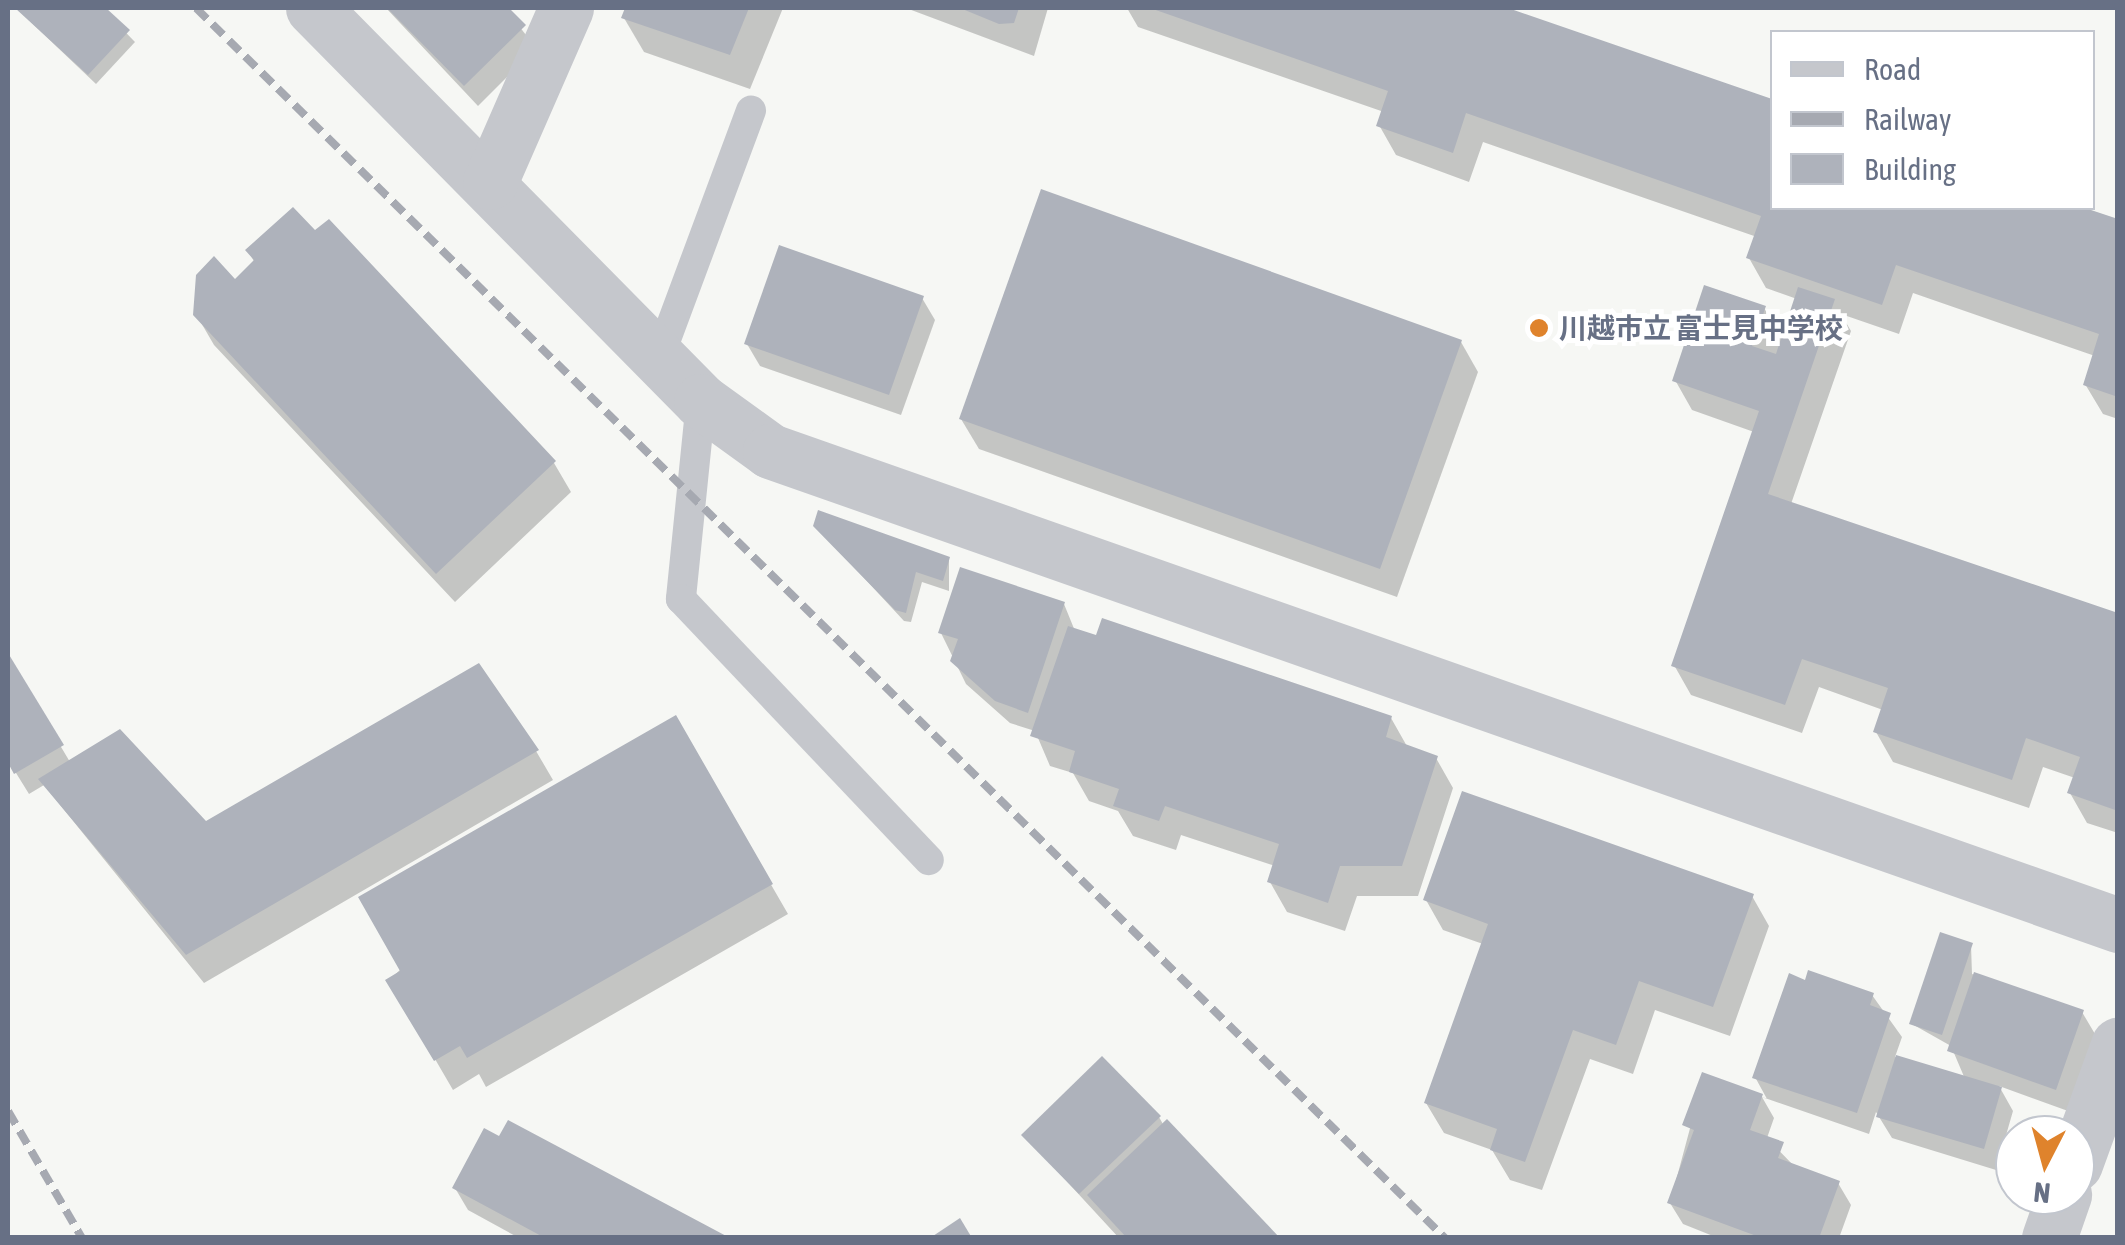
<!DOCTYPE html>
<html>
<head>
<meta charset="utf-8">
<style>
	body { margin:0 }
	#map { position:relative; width:2125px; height:1245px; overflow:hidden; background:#f6f7f4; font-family:"Asap Condensed","Noto Sans JP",sans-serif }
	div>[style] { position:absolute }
	.shadow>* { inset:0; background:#0003 }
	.building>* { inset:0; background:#aeb2bb }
	.service>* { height:30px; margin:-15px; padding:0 15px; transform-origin:15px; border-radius:15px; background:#c5c7cc }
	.minor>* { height:55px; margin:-27.5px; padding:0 27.5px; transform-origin:27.5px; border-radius:27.5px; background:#c5c7cc }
	.rail>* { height:8px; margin-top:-4px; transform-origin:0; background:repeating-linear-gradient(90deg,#a6a9b1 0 15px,transparent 0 23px) }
	.dots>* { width:28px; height:28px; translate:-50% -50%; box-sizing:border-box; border:5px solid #fff; border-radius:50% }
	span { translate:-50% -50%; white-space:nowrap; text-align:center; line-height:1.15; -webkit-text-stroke:10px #fff; paint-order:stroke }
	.poi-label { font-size:28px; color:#677085; font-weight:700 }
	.left { translate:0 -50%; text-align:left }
	.frame { position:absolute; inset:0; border:10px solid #677085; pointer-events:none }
	.legend { position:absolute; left:1770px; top:30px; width:325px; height:180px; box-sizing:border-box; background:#fff; border:2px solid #c2c6ce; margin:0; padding:12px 18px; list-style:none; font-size:30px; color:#677085 }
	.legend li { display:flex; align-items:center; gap:20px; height:50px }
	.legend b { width:50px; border:2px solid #c2c6ce }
	.north { position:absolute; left:1995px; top:1115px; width:100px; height:100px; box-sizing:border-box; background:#fff; border:2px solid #c2c6ce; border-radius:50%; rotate:186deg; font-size:28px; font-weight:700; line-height:40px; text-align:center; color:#677085 }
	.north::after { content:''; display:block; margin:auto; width:35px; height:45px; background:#df832c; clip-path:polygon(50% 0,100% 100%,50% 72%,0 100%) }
</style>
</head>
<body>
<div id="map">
	<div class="shadow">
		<i style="clip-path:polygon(16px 8px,102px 8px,135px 42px,96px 84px)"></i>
		<i style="clip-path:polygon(386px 8px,505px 8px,536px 48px,478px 106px)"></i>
		<i style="clip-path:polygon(628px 8px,783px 8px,750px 89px,644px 52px,624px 18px)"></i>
		<i style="clip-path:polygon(906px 8px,1048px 8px,1034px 56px)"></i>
		<i style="clip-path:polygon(1127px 8px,1501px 8px,1772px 102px,1772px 208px,2077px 208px,2118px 221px,2118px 419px,2103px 414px,2085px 384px,2095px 356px,1913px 293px,1899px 334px,1841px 314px,1851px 331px,1791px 504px,2118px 616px,2118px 833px,2087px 823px,2070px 793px,2075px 778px,2043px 767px,2029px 808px,1893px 762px,1876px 732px,1883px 710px,1819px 687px,1802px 733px,1691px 695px,1674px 665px,1754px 432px,1692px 410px,1675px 380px,1764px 308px,1783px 340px,1797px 299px,1766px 288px,1749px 258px,1757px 237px,1483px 142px,1469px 182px,1396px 155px,1379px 125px,1384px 112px,1138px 27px)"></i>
		<i style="clip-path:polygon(248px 251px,554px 463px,571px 492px,455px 602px,214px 345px,196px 314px,255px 263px)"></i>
		<i style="clip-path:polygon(922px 298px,935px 320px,901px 415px,760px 366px,747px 344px)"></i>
		<i style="clip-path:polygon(1461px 342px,1478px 372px,1397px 597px,979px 449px,961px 419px)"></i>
		<i style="clip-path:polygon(816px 526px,949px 559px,949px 591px,922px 582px,911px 622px,904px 621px)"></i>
		<i style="clip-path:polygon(1064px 604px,1075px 631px,1391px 718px,1408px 748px,1436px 758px,1453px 788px,1418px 896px,1357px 896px,1345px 931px,1287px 912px,1270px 882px,1275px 866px,1181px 835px,1176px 850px,1133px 836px,1118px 811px,1089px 801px,1073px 773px,1050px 766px,1035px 731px,1010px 723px,966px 684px,941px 633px)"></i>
		<i style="clip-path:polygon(8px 658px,70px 762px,205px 825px,536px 751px,553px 780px,204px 983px,44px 785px,29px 794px,8px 760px)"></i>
		<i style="clip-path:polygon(675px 718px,788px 914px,486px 1087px,479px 1074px,453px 1090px,389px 980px)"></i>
		<i style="clip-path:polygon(1752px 896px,1769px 926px,1730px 1036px,1655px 1010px,1633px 1074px,1590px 1059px,1542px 1190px,1510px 1180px,1492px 1150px,1444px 1133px,1426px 1103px,1483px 944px,1443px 930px,1426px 900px)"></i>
		<i style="clip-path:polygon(1971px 945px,1972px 974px,2082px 1012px,2095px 1034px,2068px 1111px,1999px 1086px,2013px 1111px,1996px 1170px,1892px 1138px,1876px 1112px,1869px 1134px,1762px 1097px,1774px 1118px,1767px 1138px,1795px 1167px,1838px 1183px,1851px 1205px,1839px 1238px,1718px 1238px,1683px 1224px,1670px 1203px,1704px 1076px,1767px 1099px,1755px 1077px,1872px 995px,1902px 1037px,1895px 1057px,1965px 1079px,1951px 1046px,1912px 1024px)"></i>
		<i style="clip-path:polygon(1159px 1117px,1164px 1126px,1277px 1238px,1119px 1238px,1024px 1135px)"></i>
		<i style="clip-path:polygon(455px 1188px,725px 1238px,519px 1238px,468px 1210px)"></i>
	</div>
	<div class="building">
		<i style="clip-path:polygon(15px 8px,106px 8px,130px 30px,88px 75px)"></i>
		<i style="clip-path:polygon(387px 8px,509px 8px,526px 25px,464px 86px)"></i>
		<i style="clip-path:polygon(625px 8px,749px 8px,730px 55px,621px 18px)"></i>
		<i style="clip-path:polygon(960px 8px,1019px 8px,1014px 23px,999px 24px)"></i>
		<i style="clip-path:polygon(1150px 8px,1508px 8px,1772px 99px,1772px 208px,2085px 208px,2118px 219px,2118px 397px,2083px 385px,2099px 334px,1896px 265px,1882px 305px,1746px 258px,1761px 216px,1466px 113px,1453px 153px,1376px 126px,1388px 91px)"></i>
		<i style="clip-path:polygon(1041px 189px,1462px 340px,1380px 569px,959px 419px)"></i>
		<i style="clip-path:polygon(293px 207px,315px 230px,329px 219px,556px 461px,436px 574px,193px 315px,196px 275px,214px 256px,235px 279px,254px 260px,245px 250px)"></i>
		<i style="clip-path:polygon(779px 245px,924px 296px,889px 395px,744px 344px)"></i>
		<i style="clip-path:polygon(1704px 285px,1766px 306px,1752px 346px,1776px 354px,1798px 287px,1835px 299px,1768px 494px,2118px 613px,2118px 811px,2067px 793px,2080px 757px,2026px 738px,2012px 780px,1873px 732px,1888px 688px,1802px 659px,1785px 705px,1671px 666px,1759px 411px,1672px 381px)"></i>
		<i style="clip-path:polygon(818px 510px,950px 557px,943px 581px,916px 572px,906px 613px,895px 610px,813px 526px)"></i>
		<i style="clip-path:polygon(960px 567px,1065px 602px,1028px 713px,995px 701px,950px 661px,958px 639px,938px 633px)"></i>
		<i style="clip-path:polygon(1102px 618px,1392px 716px,1386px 737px,1438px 756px,1402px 866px,1340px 866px,1328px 903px,1267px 882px,1279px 844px,1165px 806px,1159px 821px,1113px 806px,1119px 789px,1069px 772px,1075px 751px,1030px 736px,1068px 626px,1096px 635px)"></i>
		<i style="clip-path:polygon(8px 653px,64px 745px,14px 774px,8px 763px)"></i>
		<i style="clip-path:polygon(479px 663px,539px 750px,186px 955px,38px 779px,120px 729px,206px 821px)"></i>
		<i style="clip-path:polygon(676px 715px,773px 884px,467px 1058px,460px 1046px,434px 1061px,385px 980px,400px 971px,358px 897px)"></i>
		<i style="clip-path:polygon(1462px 791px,1754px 894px,1713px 1007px,1639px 981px,1616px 1045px,1573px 1030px,1525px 1162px,1490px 1150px,1497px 1129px,1424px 1103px,1488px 924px,1423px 900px)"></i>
		<i style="clip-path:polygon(1940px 932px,1973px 943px,1942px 1035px,1909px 1024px)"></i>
		<i style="clip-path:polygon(1808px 970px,1874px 993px,1870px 1005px,1891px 1013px,1857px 1113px,1752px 1078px,1789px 973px,1805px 980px)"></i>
		<i style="clip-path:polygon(1974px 972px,2084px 1010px,2056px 1090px,1947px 1051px)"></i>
		<i style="clip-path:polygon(1896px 1055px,2002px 1087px,1984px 1149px,1876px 1117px)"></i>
		<i style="clip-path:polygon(1102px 1056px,1161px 1116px,1079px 1194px,1021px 1135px)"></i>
		<i style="clip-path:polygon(1702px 1072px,1763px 1094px,1750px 1130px,1784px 1142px,1778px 1158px,1840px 1181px,1819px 1238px,1762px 1238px,1667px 1203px,1694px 1130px,1682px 1125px)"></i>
		<i style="clip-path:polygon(1167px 1119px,1280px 1238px,1127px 1238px,1087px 1195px)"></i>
		<i style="clip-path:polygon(508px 1120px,730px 1238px,545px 1238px,452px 1188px,484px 1128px,499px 1136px)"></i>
		<i style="clip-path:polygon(960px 1218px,972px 1238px,930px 1238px)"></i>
	</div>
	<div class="service">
		<i style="left:659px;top:358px;width:264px;rotate:-69.6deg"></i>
		<i style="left:701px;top:401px;width:199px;rotate:95.8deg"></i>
		<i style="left:681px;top:599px;width:360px;rotate:46.5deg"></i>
	</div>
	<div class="minor">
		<i style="left:313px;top:8px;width:552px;rotate:45.37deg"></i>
		<i style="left:701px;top:401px;width:85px;rotate:35.9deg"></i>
		<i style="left:770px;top:451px;width:1429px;rotate:19.37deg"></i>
		<i style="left:490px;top:182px;width:190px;rotate:-66.4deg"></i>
		<i style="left:2075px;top:1164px;width:127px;rotate:-70.1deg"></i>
		<i style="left:2049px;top:1238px;width:46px;rotate:-70.8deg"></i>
	</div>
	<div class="rail">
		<i style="left:196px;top:8px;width:1753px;rotate:44.56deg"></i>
		<i style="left:8px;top:1111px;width:147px;rotate:59.8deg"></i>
	</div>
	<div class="dots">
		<i style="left:1539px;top:328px;background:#df832c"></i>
	</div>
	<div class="poi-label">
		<span class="left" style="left:1559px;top:328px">川越市立 富士見中学校</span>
	</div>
	<div class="frame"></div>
	<ul class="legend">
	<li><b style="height:12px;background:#c5c7cc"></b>Road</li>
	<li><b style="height:12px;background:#a6a9b1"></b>Railway</li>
	<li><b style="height:28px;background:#aeb2bb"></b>Building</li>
	</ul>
	<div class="north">N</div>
</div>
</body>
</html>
